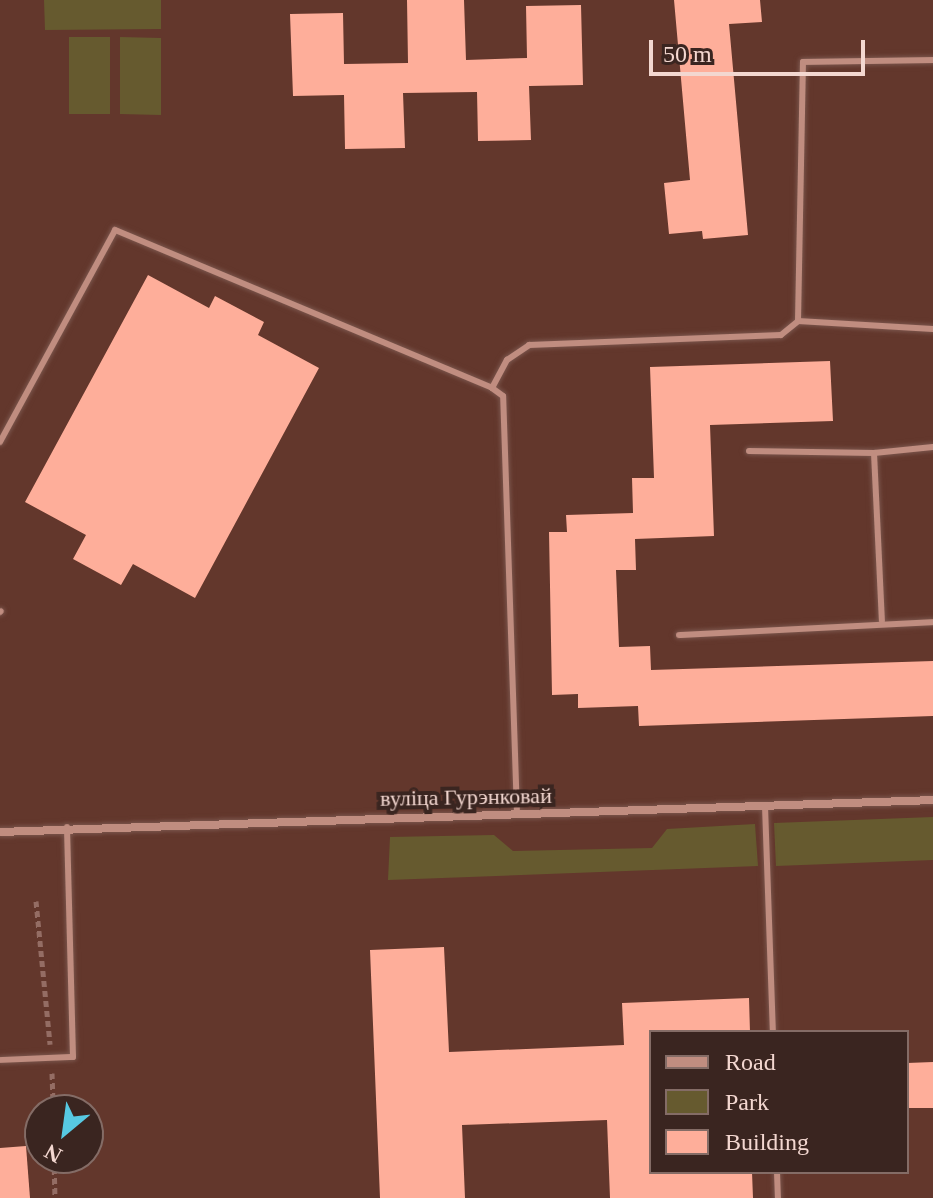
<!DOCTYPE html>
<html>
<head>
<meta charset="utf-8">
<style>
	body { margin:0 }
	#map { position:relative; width:933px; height:1198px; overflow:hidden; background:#63372c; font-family:Georgia,serif }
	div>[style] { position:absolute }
	.green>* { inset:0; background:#665a2f }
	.building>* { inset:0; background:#feae9a }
	.path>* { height:5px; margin-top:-2.5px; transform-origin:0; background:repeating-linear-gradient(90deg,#946d64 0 6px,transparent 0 10px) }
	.roads { filter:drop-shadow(0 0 2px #7a554c) drop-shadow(0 0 2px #7a554c) }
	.service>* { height:6px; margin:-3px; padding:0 3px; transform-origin:3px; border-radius:3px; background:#c08d80 }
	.minor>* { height:8px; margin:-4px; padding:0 4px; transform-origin:4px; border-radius:4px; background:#c08d80 }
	span { translate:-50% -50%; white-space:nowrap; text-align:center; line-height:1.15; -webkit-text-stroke:8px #3a2520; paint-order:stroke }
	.street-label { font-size:22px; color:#f3d7d0 }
	.legend { position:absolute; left:649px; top:1030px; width:260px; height:144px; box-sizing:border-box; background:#3a2520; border:2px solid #846c66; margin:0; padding:10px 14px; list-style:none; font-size:24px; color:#f3d7d0 }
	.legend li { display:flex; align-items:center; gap:16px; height:40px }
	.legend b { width:40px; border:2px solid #846c66 }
	.north { position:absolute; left:24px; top:1094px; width:80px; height:80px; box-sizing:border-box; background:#3a2520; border:2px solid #846c66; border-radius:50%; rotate:209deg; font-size:22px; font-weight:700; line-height:32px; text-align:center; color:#f3d7d0 }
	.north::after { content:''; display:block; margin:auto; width:28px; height:36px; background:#57c9e2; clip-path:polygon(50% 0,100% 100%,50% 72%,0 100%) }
	.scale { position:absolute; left:649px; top:40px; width:216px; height:36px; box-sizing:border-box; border:4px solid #f3d7d0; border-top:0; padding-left:10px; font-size:24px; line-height:28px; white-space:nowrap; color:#f3d7d0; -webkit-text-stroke:6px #3a2520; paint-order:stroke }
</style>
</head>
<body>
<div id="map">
	<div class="green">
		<i style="clip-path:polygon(44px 0,161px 0,161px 29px,45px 30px)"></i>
		<i style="clip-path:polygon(69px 37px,110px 37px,110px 114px,69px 114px)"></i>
		<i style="clip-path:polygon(120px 37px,161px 38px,161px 115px,120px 114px)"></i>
		<i style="clip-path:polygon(933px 817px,933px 860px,776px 866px,774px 823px)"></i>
		<i style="clip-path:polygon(755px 824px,758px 866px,388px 880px,390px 837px,494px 835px,513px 851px,652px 848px,667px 829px)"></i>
	</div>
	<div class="building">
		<i style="clip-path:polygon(407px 0,464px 0,466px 60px,527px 58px,526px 6px,581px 5px,583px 85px,529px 86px,531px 140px,478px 141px,477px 92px,403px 93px,405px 148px,345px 149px,344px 95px,293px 96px,290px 14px,343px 13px,344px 64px,408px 63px)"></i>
		<i style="clip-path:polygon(674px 0,760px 0,762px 22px,729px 24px,748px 235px,703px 239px,702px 231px,669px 234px,664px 183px,690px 180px)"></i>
		<i style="clip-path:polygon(148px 275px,209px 308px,215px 296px,264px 322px,258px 335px,319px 368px,195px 598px,133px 564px,121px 585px,73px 559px,86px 535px,25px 502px)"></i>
		<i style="clip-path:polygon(830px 361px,833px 421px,710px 425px,714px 536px,635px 539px,636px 570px,616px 570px,619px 647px,650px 646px,651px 670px,933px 661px,933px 716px,639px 726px,638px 706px,578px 708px,578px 694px,552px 695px,549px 532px,567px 532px,566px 515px,633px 513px,632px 478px,654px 478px,650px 367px)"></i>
		<i style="clip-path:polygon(444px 947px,449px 1052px,624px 1045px,622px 1003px,749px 998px,750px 1032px,651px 1032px,651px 1172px,752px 1172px,753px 1198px,610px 1198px,607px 1120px,462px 1125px,465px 1198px,380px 1198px,370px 950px)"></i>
		<i style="clip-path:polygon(933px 1062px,933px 1108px,907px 1108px,907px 1063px)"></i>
		<i style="clip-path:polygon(26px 1146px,30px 1198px,0 1198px,0 1148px)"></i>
	</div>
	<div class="path">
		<i style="left:36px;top:901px;width:144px;rotate:84.4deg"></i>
		<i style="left:52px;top:1073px;width:37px;rotate:88deg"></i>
		<i style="left:54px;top:1158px;width:40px;rotate:88.6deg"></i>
	</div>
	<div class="roads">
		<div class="service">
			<i style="left:798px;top:321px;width:259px;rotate:-88.9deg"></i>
			<i style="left:803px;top:62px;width:130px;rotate:-0.9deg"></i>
			<i style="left:0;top:442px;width:241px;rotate:-61.5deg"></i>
			<i style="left:115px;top:230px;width:409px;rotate:22.7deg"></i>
			<i style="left:749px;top:451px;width:125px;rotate:0.9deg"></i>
			<i style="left:874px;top:453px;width:59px;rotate:-5.8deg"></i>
			<i style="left:874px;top:453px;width:168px;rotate:87.3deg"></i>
			<i style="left:0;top:612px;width:1px;rotate:-45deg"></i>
			<i style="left:679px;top:635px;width:254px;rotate:-2.9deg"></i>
			<i style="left:765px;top:806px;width:226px;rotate:88deg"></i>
			<i style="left:517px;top:814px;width:418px;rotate:-91.9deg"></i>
			<i style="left:503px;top:396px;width:14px;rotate:-144deg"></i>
			<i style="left:492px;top:388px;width:32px;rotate:-62deg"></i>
			<i style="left:507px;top:360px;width:27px;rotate:-34deg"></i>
			<i style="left:529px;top:345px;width:252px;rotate:-2.3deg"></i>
			<i style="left:781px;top:335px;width:22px;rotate:-39deg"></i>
			<i style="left:798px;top:321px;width:135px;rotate:3.4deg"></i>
			<i style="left:0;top:1060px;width:73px;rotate:-2.4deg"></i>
			<i style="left:73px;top:1057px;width:230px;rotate:-91.5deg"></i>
			<i style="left:777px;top:1172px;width:26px;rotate:88deg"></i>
		</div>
		<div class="minor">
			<i style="left:0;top:832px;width:934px;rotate:-1.96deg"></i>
		</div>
	</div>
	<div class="street-label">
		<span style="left:466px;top:797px;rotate:-1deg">вуліца Гурэнковай</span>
	</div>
	<ul class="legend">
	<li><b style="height:10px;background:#c08d80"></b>Road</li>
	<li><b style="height:22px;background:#665a2f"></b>Park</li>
	<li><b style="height:22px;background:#feae9a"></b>Building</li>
	</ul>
	<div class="north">N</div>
	<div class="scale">50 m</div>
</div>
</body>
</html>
